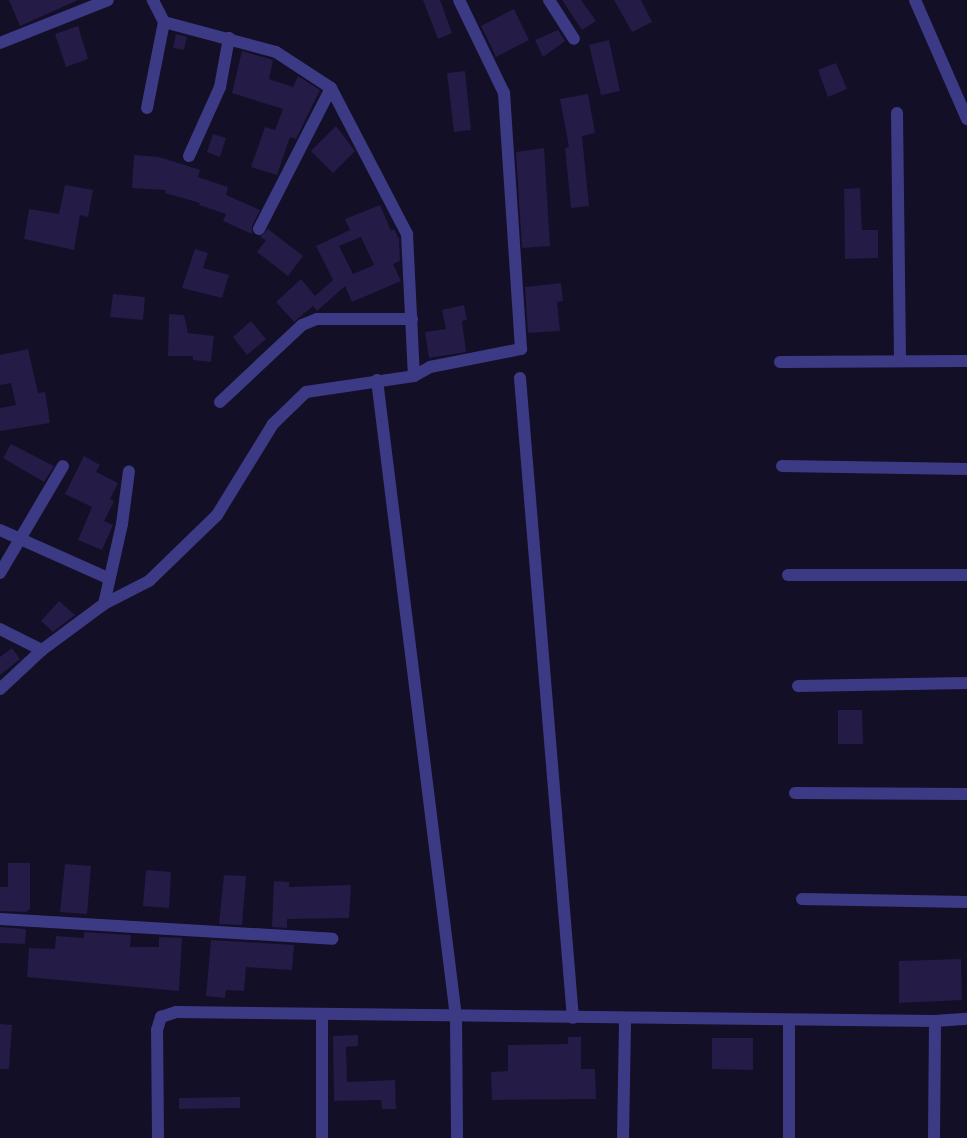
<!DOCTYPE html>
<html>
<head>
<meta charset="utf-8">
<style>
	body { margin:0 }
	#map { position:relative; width:967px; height:1138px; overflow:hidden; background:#130f26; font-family:Inter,sans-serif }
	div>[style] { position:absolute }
	.building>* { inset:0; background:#241b47 }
	.minor>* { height:12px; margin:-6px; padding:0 6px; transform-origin:6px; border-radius:6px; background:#3d3a85 }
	span { translate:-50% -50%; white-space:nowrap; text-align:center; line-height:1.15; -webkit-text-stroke:4px #130f26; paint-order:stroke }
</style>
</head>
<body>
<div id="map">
	<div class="building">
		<i style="clip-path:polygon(9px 0,78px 0,20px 26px)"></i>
		<i style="clip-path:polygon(423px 0,440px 0,452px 33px,438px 39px)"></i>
		<i style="clip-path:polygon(562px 0,581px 0,596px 21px,582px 30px)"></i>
		<i style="clip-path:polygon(614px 0,641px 0,652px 22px,632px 32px)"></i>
		<i style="clip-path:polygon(514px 9px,529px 40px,496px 57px,481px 26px)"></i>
		<i style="clip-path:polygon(78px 26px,88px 59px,66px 67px,55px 34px)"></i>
		<i style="clip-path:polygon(558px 30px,565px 41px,543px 57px,535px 40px)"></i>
		<i style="clip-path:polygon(176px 34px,187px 37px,184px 50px,173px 48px)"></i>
		<i style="clip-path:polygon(609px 40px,620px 91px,601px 95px,589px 45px)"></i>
		<i style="clip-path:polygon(242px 51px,273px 60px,269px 79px,293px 87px,298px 76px,320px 90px,296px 139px,290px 137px,277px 175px,251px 167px,265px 127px,275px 130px,283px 109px,232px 93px)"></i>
		<i style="clip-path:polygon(836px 63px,847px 89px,828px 97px,818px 70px)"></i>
		<i style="clip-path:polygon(465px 71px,471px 130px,454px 132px,447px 73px)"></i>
		<i style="clip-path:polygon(588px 94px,595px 133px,582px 136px,589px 206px,571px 208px,565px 148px,569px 147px,560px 99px)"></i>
		<i style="clip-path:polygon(336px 126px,355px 151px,333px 173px,311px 151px)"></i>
		<i style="clip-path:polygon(213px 134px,226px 138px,220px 157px,207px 152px)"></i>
		<i style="clip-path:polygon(544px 148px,550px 246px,522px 248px,516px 152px)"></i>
		<i style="clip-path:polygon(134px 155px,159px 157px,200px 170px,198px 177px,228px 187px,226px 195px,260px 210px,252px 226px,252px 234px,223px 221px,226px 214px,199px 205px,200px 203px,165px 193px,166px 190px,132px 188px)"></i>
		<i style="clip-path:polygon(65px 185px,93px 190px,88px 217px,80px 215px,74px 250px,24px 239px,29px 209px,59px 214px)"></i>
		<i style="clip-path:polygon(860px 188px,862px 230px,878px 230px,878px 258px,845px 259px,844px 189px)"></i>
		<i style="clip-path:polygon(evenodd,380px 205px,391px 231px,394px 229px,399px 239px,400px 261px,393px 264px,401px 281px,352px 302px,345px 286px,317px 311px,313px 306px,294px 322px,276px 302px,301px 279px,315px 296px,333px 280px,316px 246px,350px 230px,345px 219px,380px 205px,361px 237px,374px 265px,353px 274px,339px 246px,361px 237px)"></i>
		<i style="clip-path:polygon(268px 229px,303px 256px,288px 276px,257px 252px,266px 240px,260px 237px)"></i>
		<i style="clip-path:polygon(195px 249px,208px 253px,203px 268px,229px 275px,222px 298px,182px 288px)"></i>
		<i style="clip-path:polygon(561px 283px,563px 301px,557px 302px,560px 331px,528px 333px,525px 287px)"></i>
		<i style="clip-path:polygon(113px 294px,145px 297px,143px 320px,110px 317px)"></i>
		<i style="clip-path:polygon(464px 305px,467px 320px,462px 321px,466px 352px,429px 358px,425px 332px,446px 329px,442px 310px)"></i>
		<i style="clip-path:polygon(169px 314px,184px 315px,188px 333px,214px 336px,211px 362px,193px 360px,193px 356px,168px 356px)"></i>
		<i style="clip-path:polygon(251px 321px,266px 339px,247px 355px,233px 337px)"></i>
		<i style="clip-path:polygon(28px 349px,38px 393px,45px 392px,50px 423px,0 431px,0 408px,16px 405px,11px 383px,0 385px,0 355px)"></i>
		<i style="clip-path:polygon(11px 444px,54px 466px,44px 482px,3px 458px)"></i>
		<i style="clip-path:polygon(84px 456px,100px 465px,96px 472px,118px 483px,110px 499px,114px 501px,104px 521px,113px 525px,102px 550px,78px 540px,92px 507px,65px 494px)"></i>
		<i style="clip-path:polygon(59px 601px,75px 615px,53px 632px,41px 621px)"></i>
		<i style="clip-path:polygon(12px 648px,20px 659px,0 675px,0 657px)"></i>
		<i style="clip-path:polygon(838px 710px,862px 710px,863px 744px,838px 744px)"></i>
		<i style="clip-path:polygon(8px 863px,30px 863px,30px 909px,26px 912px,0 911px,0 887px,8px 887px)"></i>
		<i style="clip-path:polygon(65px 864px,91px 866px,87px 914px,60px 912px)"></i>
		<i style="clip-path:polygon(146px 870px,171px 872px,169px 908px,143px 906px)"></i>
		<i style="clip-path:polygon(224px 875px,246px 876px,242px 925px,219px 924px)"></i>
		<i style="clip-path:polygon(274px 881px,289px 882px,289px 887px,351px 885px,349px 918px,287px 919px,287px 928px,272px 927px)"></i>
		<i style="clip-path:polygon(0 927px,26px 929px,25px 944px,0 943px)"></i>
		<i style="clip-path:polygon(84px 932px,131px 935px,130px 947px,159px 947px,159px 937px,182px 938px,179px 991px,27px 977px,29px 948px,55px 949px,56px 936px,84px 938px)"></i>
		<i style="clip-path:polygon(211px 940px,294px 945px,292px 970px,246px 967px,244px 991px,226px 990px,225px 998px,206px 996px)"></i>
		<i style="clip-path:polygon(961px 959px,962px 1000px,899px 1003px,899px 961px)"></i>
		<i style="clip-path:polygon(0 1024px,12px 1025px,9px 1069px,0 1069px)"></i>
		<i style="clip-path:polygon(358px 1035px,358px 1046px,346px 1047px,347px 1082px,395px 1080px,396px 1109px,382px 1109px,381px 1100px,334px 1101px,333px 1036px)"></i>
		<i style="clip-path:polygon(568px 1037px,581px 1037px,581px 1069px,595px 1069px,596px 1099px,492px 1100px,491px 1072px,508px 1071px,508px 1045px,568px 1044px)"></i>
		<i style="clip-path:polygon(712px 1038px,753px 1038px,753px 1070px,712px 1069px)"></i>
		<i style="clip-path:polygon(240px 1097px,240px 1108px,179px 1109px,179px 1098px)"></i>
	</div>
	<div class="minor">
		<i style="left:549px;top:0;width:46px;rotate:57.3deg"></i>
		<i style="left:915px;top:0;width:130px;rotate:66.4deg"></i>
		<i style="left:164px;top:22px;width:116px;rotate:15deg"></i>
		<i style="left:276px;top:52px;width:66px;rotate:33.2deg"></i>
		<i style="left:331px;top:88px;width:165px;rotate:62.5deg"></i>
		<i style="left:407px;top:234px;width:142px;rotate:87.2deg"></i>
		<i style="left:0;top:43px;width:116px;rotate:-21.7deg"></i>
		<i style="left:147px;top:108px;width:88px;rotate:-78.8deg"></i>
		<i style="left:164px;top:22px;width:25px;rotate:-117deg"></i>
		<i style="left:897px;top:113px;width:248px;rotate:89.3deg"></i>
		<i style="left:189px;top:156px;width:76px;rotate:-65.8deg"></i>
		<i style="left:220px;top:87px;width:50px;rotate:-79.6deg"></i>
		<i style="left:259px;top:229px;width:158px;rotate:-62.9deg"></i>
		<i style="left:780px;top:362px;width:187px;rotate:-0.3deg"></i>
		<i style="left:520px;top:378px;width:642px;rotate:85.27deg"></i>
		<i style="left:377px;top:380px;width:642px;rotate:82.93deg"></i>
		<i style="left:456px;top:1017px;width:121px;rotate:89.5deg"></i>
		<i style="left:220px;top:402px;width:112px;rotate:-43.2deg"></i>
		<i style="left:302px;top:325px;width:16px;rotate:-22deg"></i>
		<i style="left:317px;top:319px;width:95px"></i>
		<i style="left:782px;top:466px;width:185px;rotate:0.9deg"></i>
		<i style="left:0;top:530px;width:118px;rotate:24deg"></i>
		<i style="left:0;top:573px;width:124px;rotate:-59.5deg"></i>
		<i style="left:788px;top:575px;width:179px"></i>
		<i style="left:104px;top:604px;width:82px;rotate:-77.3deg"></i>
		<i style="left:122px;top:524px;width:53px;rotate:-82.5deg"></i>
		<i style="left:0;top:629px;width:47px;rotate:26.6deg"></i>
		<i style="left:798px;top:686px;width:169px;rotate:-1deg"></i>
		<i style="left:0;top:689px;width:57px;rotate:-42.9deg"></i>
		<i style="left:42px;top:650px;width:77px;rotate:-36.6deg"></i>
		<i style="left:104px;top:604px;width:51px;rotate:-27.1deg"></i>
		<i style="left:149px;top:581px;width:95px;rotate:-44.1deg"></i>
		<i style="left:217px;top:515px;width:107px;rotate:-58.4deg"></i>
		<i style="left:273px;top:424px;width:46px;rotate:-44.1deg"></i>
		<i style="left:306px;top:392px;width:109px;rotate:-8.4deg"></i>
		<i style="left:414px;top:376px;width:18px;rotate:-29deg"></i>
		<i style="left:430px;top:367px;width:93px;rotate:-11.2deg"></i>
		<i style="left:521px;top:349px;width:257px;rotate:-93.8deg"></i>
		<i style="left:504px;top:93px;width:103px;rotate:-115.8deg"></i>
		<i style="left:795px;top:793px;width:172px;rotate:0.3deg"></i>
		<i style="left:802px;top:899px;width:165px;rotate:1deg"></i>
		<i style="left:0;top:919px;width:333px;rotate:3.4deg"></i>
		<i style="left:322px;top:1016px;width:122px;rotate:90deg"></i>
		<i style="left:789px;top:1020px;width:118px;rotate:90deg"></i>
		<i style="left:158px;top:1138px;width:108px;rotate:-90.5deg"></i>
		<i style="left:157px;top:1030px;width:14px;rotate:-73deg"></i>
		<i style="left:161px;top:1017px;width:16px;rotate:-18deg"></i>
		<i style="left:176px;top:1012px;width:759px;rotate:0.68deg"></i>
		<i style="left:935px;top:1021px;width:32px;rotate:-4deg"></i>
		<i style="left:623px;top:1138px;width:119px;rotate:-89deg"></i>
		<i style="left:934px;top:1138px;width:117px;rotate:-89.5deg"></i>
	</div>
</div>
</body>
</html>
